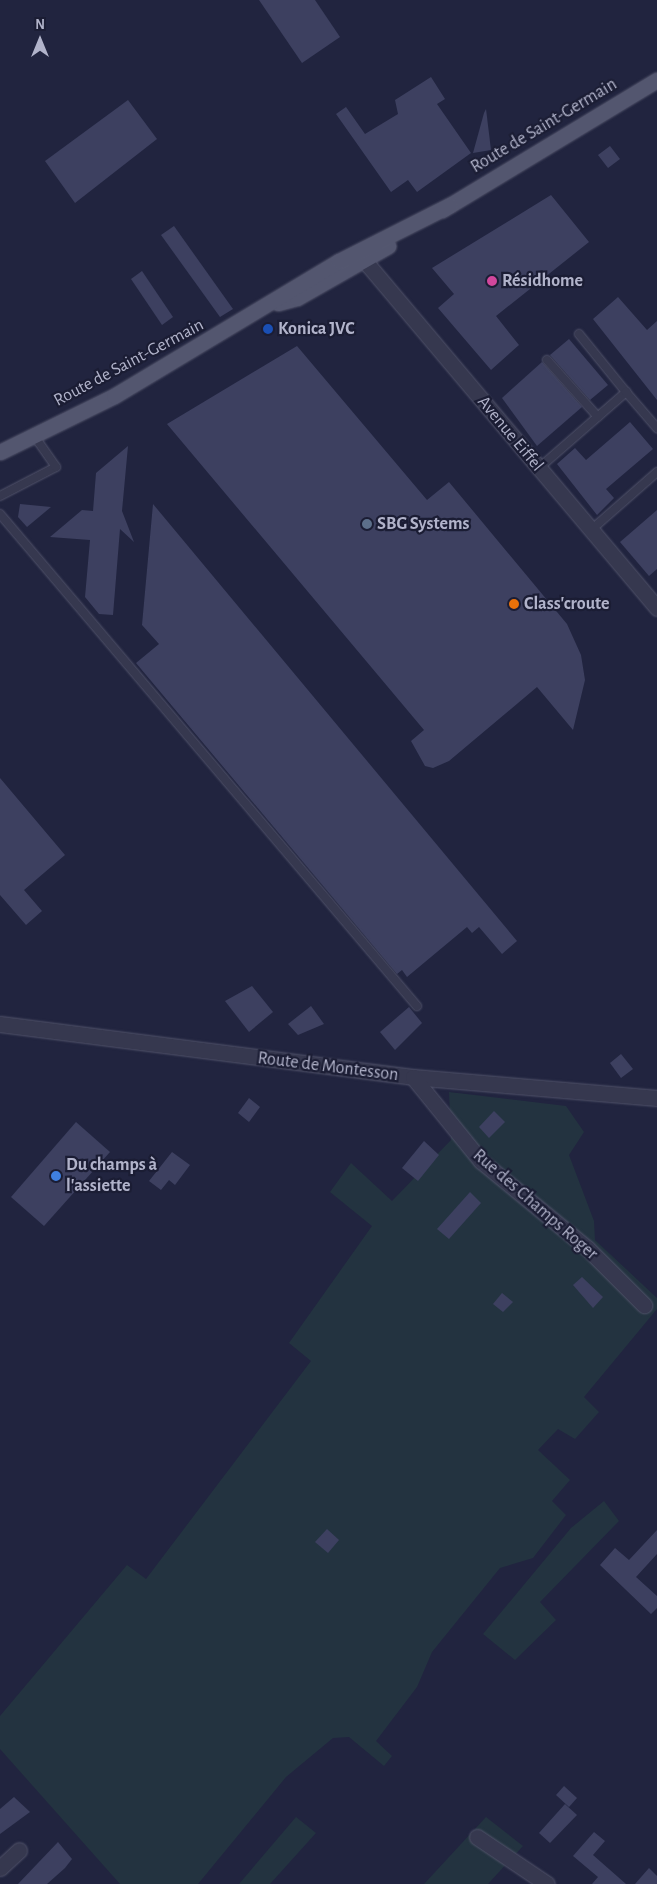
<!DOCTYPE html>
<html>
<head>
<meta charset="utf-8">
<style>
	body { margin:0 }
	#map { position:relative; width:657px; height:1884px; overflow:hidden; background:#21243f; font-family:"Alegreya Sans",sans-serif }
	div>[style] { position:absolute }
	.green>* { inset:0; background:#233340 }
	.building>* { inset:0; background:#3d4060 }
	.roads { filter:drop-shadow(0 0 1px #51536a) drop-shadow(0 0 1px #51536a) }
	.service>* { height:8px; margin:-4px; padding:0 4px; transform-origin:4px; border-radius:4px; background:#36384f }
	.minor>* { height:15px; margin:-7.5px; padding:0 7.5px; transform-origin:7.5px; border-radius:7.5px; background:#36384f }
	.primary>* { height:15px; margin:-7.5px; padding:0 7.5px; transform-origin:7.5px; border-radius:7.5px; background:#53566f }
	.dots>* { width:14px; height:14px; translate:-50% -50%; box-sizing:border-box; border:2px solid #1b1d34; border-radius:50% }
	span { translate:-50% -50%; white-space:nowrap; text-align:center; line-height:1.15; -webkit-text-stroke:4.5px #1b1d34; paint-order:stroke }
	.street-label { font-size:18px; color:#b1b3ca }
	.poi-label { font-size:18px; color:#b1b3ca; font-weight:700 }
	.left { translate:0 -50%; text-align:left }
	.north { position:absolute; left:15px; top:15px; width:50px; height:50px; -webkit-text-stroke:4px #1b1d34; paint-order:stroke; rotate:0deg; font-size:14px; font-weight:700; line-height:20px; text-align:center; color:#b1b3ca }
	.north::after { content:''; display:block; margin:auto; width:18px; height:22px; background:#b1b3ca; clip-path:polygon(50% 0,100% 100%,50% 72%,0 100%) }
</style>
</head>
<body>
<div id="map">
	<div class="green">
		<i style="clip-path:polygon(449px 1092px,566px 1106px,584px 1132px,569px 1155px,594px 1221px,595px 1240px,657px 1298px,657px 1309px,584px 1397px,599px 1412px,575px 1439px,558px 1429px,538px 1450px,570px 1480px,552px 1501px,566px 1515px,533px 1558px,500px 1568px,432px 1652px,417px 1687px,376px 1741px,392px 1756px,384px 1766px,349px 1737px,333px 1738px,286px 1777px,198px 1884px,120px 1884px,0 1749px,0 1716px,127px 1565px,146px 1579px,311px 1361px,289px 1343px,372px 1226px,330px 1192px,351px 1163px,392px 1201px,451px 1140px)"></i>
		<i style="clip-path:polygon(604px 1501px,619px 1521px,540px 1602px,556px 1620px,515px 1660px,483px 1634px,571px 1528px)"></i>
		<i style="clip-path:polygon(296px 1817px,316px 1833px,270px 1884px,239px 1884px)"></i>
		<i style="clip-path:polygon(486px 1817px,523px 1846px,488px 1884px,424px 1884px)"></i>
	</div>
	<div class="building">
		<i style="clip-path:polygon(259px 0,315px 0,340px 37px,302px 63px)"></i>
		<i style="clip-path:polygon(431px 77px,445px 99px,437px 104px,471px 153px,417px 192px,408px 180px,391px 192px,336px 114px,346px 107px,365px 134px,398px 114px,395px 100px)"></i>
		<i style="clip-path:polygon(128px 100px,157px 139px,75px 203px,45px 161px)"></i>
		<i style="clip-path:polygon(486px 109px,491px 150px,473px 153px,484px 113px)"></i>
		<i style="clip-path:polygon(610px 146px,620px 159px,608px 168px,598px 155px)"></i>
		<i style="clip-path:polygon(551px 195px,589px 242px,496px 316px,519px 345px,491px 370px,438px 308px,454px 294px,432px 268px)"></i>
		<i style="clip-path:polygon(174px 226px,233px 309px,220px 317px,161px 235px)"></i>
		<i style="clip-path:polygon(142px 271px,173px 317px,162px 325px,131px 279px)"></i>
		<i style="clip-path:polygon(618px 297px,647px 330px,657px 321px,657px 400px,593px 319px)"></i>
		<i style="clip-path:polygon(569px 339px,608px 385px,590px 400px,550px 355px)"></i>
		<i style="clip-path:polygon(297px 346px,427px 500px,449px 482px,567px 624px,581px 655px,585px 680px,573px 730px,537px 687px,449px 761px,433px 768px,425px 766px,411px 741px,424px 730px,167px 424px)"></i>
		<i style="clip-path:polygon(542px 362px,582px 407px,537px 446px,502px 398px)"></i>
		<i style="clip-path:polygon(630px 422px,653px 449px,606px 489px,614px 498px,597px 515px,557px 464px,575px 448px,586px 460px)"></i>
		<i style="clip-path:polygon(128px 446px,122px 511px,134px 542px,120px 529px,113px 615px,99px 614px,85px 597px,90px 540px,50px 537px,82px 510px,93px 511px,96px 473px)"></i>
		<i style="clip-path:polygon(20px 504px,51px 507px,27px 527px,18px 517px)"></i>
		<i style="clip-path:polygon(153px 504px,517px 941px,502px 954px,479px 927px,472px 933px,467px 927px,407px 977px,402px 970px,397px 974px,136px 663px,159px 644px,142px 625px)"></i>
		<i style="clip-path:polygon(657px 510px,657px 569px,649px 576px,620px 542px)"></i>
		<i style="clip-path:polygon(0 778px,65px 855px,24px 890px,42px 911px,26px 925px,0 895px)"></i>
		<i style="clip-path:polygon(252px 986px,273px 1012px,249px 1032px,225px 1001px)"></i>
		<i style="clip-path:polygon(311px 1006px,324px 1024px,298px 1035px,288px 1024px)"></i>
		<i style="clip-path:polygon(409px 1007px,422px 1023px,395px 1050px,380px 1032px)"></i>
		<i style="clip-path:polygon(621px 1054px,633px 1069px,621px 1078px,610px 1063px)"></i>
		<i style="clip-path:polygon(249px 1098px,260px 1107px,249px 1122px,238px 1113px)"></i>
		<i style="clip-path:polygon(494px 1111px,505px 1122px,489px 1138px,479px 1127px)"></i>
		<i style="clip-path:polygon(76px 1122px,110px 1152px,44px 1226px,11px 1197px)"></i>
		<i style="clip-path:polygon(424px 1141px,439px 1155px,418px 1181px,402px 1168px)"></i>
		<i style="clip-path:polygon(172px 1152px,190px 1165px,175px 1185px,169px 1180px,161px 1190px,149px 1181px)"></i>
		<i style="clip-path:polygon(470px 1192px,481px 1203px,449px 1239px,437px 1229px)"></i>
		<i style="clip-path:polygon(582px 1277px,603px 1297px,593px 1308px,573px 1285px)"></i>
		<i style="clip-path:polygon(502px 1293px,513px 1302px,503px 1312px,493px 1304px)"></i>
		<i style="clip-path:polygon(327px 1529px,339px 1540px,328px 1553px,315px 1542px)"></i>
		<i style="clip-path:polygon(657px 1530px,657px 1554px,636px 1577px,657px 1596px,657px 1608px,651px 1614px,600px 1565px,615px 1548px,629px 1560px)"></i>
		<i style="clip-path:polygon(564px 1786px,577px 1798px,569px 1807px,556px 1795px)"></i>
		<i style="clip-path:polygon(14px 1797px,30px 1812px,0 1834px,0 1809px)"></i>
		<i style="clip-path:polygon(565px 1804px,577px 1815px,550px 1843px,539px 1833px)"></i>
		<i style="clip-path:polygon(594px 1832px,605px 1841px,593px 1855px,626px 1884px,592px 1884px,598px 1877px,573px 1856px)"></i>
		<i style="clip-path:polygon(58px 1842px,72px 1859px,65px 1868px,47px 1884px,18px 1884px)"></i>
		<i style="clip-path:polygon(649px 1868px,657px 1876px,657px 1884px,635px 1884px)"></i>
	</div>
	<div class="roads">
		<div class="service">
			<i style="left:579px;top:334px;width:75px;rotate:51deg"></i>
			<i style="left:547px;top:360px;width:76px;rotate:48.2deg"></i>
			<i style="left:539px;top:468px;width:116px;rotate:-41.1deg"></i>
			<i style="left:626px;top:392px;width:48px;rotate:49.3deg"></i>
			<i style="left:0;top:496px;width:63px;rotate:-27.4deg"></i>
			<i style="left:56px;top:467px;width:39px;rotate:-125deg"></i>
			<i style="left:0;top:514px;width:645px;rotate:49.72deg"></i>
			<i style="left:591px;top:530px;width:88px;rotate:-41.3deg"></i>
		</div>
		<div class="minor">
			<i style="left:364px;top:260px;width:455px;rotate:49.9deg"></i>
			<i style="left:0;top:1024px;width:416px;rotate:7.3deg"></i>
			<i style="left:413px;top:1077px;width:245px;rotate:4.9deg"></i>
			<i style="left:413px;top:1077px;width:108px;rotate:51deg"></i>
			<i style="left:481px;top:1161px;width:137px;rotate:39.4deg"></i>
			<i style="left:587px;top:1248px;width:81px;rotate:45deg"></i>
			<i style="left:477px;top:1837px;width:84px;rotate:33.9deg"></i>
			<i style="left:0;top:1868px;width:26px;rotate:-43deg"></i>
		</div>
		<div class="primary">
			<i style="left:442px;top:210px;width:251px;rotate:-31.2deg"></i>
			<i style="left:278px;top:303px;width:20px;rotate:-15deg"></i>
			<i style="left:297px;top:298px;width:105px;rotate:-29.7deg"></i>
			<i style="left:0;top:452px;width:127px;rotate:-26.2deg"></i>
			<i style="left:114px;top:396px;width:262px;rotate:-31deg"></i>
			<i style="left:339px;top:261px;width:124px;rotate:-26.8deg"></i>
		</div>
	</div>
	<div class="dots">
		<i style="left:492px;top:281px;background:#d1479c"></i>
		<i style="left:268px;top:329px;background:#1a4fb4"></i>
		<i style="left:367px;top:524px;background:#5c6f8a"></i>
		<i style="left:514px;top:604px;background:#e8710a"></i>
		<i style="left:56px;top:1176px;background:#3f7fe0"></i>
	</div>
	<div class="street-label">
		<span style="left:544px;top:126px;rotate:-31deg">Route de Saint-Germain</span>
		<span style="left:129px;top:363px;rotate:-28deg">Route de Saint-Germain</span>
		<span style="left:510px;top:434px;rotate:50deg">Avenue Eiffel</span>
		<span style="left:328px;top:1067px;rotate:7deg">Route de Montesson</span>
		<span style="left:535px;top:1205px;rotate:41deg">Rue des Champs Roger</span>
	</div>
	<div class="poi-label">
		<span class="left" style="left:502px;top:281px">Résidhome</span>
		<span class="left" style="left:278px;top:329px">Konica JVC</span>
		<span class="left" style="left:377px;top:524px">SBG Systems</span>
		<span class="left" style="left:524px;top:604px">Class'croute</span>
		<span class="left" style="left:66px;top:1176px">Du champs à<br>l'assiette</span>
	</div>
	<div class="north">N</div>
</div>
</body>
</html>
